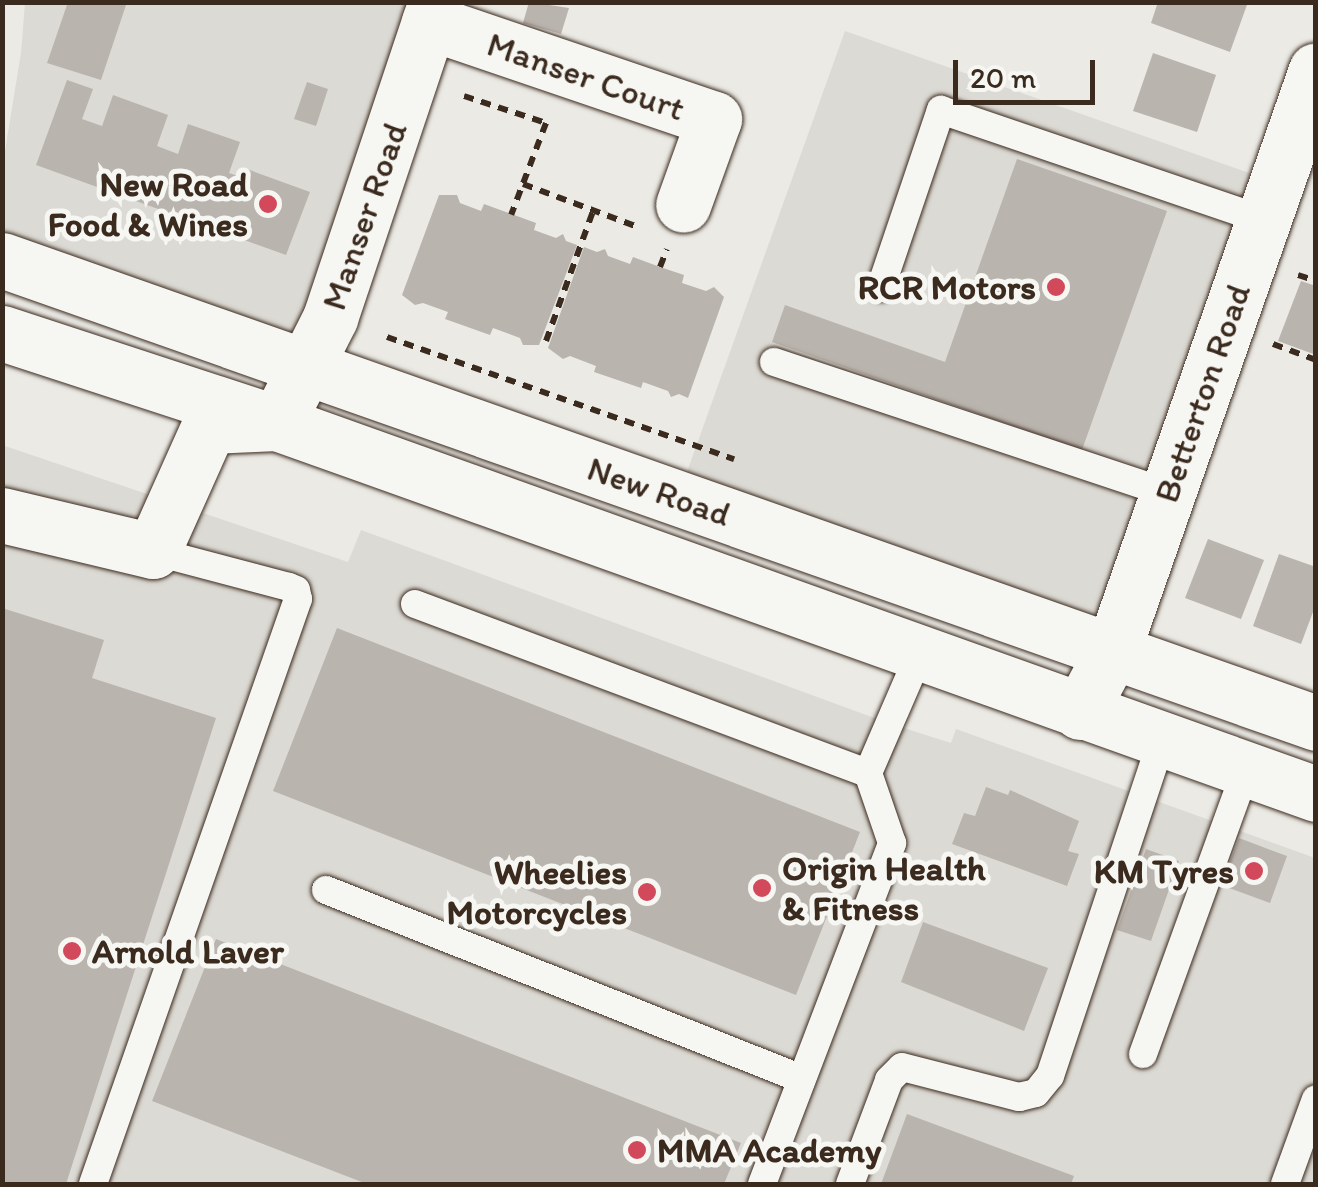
<!DOCTYPE html>
<html>
<head>
<meta charset="utf-8">
<style>
	body { margin:0 }
	#map { position:relative; width:1318px; height:1187px; overflow:hidden; background:#ebeae5; font-family:Itim,sans-serif }
	div>[style] { position:absolute }
	.built>* { inset:0; background:#dcdad4 }
	.building>* { inset:0; background:#bab4ae }
	.path>* { height:6px; margin-top:-3px; transform-origin:0; background:repeating-linear-gradient(90deg,#3b2a1e 0 10px,transparent 0 18px) }
	.roads { filter:drop-shadow(0 0 2px #3b2a1e) drop-shadow(0 0 2px #3b2a1e) }
	.service>* { height:28px; margin:-14px; padding:0 14px; transform-origin:14px; border-radius:14px; background:#f6f6f2 }
	.minor>* { height:55px; margin:-27.5px; padding:0 27.5px; transform-origin:27.5px; border-radius:27.5px; background:#f6f6f2 }
	.primary>* { height:55px; margin:-27.5px; padding:0 27.5px; transform-origin:27.5px; border-radius:27.5px; background:#f6f6f2 }
	.dots>* { width:28px; height:28px; translate:-50% -50%; box-sizing:border-box; border:5px solid #f6f6f2; border-radius:50% }
	span { translate:-50% -50%; white-space:nowrap; text-align:center; line-height:1.15; -webkit-text-stroke:10px #f6f6f2; paint-order:stroke }
	.street-label { font-size:35px; color:#3b2a1e }
	.poi-label { font-size:35px; color:#3b2a1e; font-weight:700 }
	.right { translate:-100% -50%; text-align:right }
	.left { translate:0 -50%; text-align:left }
	.frame { position:absolute; inset:0; border:5px solid #3b2a1e; pointer-events:none }
	.scale { position:absolute; left:953px; top:60px; width:142px; height:45px; box-sizing:border-box; border:5px solid #3b2a1e; border-top:0; padding-left:12px; font-size:30px; line-height:35px; white-space:nowrap; color:#3b2a1e; -webkit-text-stroke:8px #f6f6f2; paint-order:stroke }
</style>
</head>
<body>
<div id="map">
	<div class="built">
		<i style="clip-path:polygon(25px 3px,436px 3px,305px 366px,3px 260px,3px 163px,21px 53px)"></i>
		<i style="clip-path:polygon(845px 31px,1278px 183px,1113px 650px,678px 497px)"></i>
		<i style="clip-path:polygon(2px 445px,348px 562px,361px 530px,888px 723px,951px 743px,956px 729px,1315px 858px,1315px 1184px,3px 1184px)"></i>
	</div>
	<div class="building">
		<i style="clip-path:polygon(68px 2px,127px 2px,101px 80px,47px 63px)"></i>
		<i style="clip-path:polygon(529px 2px,569px 8px,561px 34px,523px 23px)"></i>
		<i style="clip-path:polygon(1158px 2px,1248px 2px,1230px 52px,1151px 23px)"></i>
		<i style="clip-path:polygon(1153px 53px,1216px 75px,1197px 132px,1133px 111px)"></i>
		<i style="clip-path:polygon(67px 80px,93px 89px,82px 119px,102px 126px,113px 95px,168px 115px,157px 146px,178px 154px,188px 124px,240px 142px,229px 173px,241px 177px,244px 168px,310px 192px,286px 255px,36px 165px)"></i>
		<i style="clip-path:polygon(307px 82px,328px 89px,316px 126px,294px 119px)"></i>
		<i style="clip-path:polygon(1017px 159px,1167px 211px,1082px 450px,772px 342px,785px 305px,945px 362px)"></i>
		<i style="clip-path:polygon(439px 195px,457px 195px,460px 203px,481px 211px,484px 204px,536px 223px,534px 230px,556px 238px,563px 234px,566px 241px,577px 245px,539px 345px,523px 345px,520px 338px,493px 328px,490px 335px,445px 319px,448px 312px,423px 303px,415px 305px,402px 295px)"></i>
		<i style="clip-path:polygon(584px 247px,597px 252px,605px 249px,608px 256px,630px 264px,633px 257px,660px 267px,684px 275px,682px 283px,706px 291px,714px 287px,724px 297px,688px 398px,679px 394px,671px 397px,668px 391px,643px 382px,641px 388px,594px 372px,596px 366px,570px 356px,563px 359px,548px 348px)"></i>
		<i style="clip-path:polygon(1301px 281px,1316px 286px,1316px 355px,1278px 341px)"></i>
		<i style="clip-path:polygon(1208px 539px,1264px 560px,1241px 619px,1185px 598px)"></i>
		<i style="clip-path:polygon(1279px 554px,1316px 567px,1316px 604px,1301px 644px,1253px 626px)"></i>
		<i style="clip-path:polygon(2px 608px,104px 640px,92px 678px,216px 718px,66px 1184px,2px 1184px)"></i>
		<i style="clip-path:polygon(337px 628px,860px 832px,796px 995px,273px 791px)"></i>
		<i style="clip-path:polygon(986px 787px,1008px 795px,1010px 790px,1079px 821px,1068px 851px,1079px 854px,1067px 886px,952px 844px,964px 813px,975px 816px)"></i>
		<i style="clip-path:polygon(1239px 838px,1287px 856px,1270px 903px,1221px 885px)"></i>
		<i style="clip-path:polygon(1146px 849px,1179px 861px,1151px 941px,1117px 930px)"></i>
		<i style="clip-path:polygon(923px 922px,1048px 968px,1024px 1031px,901px 982px)"></i>
		<i style="clip-path:polygon(216px 939px,741px 1143px,724px 1184px,367px 1184px,152px 1101px)"></i>
		<i style="clip-path:polygon(907px 1114px,1074px 1176px,1071px 1184px,881px 1184px)"></i>
	</div>
	<div class="path">
		<i style="left:464px;top:96px;width:86px;rotate:18.2deg"></i>
		<i style="left:546px;top:123px;width:98px;rotate:110.8deg"></i>
		<i style="left:523px;top:184px;width:123px;rotate:20.5deg"></i>
		<i style="left:660px;top:267px;width:19px;rotate:-69deg"></i>
		<i style="left:1298px;top:275px;width:19px;rotate:18deg"></i>
		<i style="left:387px;top:337px;width:368px;rotate:19.4deg"></i>
		<i style="left:546px;top:341px;width:138px;rotate:-70.1deg"></i>
		<i style="left:1273px;top:344px;width:46px;rotate:20.4deg"></i>
	</div>
	<div class="roads">
		<div class="service">
			<i style="left:881px;top:287px;width:187px;rotate:-71.3deg"></i>
			<i style="left:941px;top:110px;width:341px;rotate:18.8deg"></i>
			<i style="left:774px;top:362px;width:414px;rotate:18.4deg"></i>
			<i style="left:415px;top:604px;width:483px;rotate:20.5deg"></i>
			<i style="left:868px;top:773px;width:129px;rotate:-66.6deg"></i>
			<i style="left:326px;top:890px;width:512px;rotate:21.66deg"></i>
			<i style="left:1143px;top:1054px;width:303px;rotate:-70.1deg"></i>
			<i style="left:93px;top:1184px;width:620px;rotate:-70.69deg"></i>
			<i style="left:298px;top:599px;width:9px;rotate:-103deg"></i>
			<i style="left:296px;top:590px;width:8px;rotate:-157deg"></i>
			<i style="left:289px;top:587px;width:141px;rotate:-165.2deg"></i>
			<i style="left:762px;top:1184px;width:365px;rotate:-69.1deg"></i>
			<i style="left:892px;top:843px;width:74px;rotate:-108.9deg"></i>
			<i style="left:850px;top:1184px;width:111px;rotate:-69.4deg"></i>
			<i style="left:889px;top:1080px;width:18px;rotate:-45deg"></i>
			<i style="left:902px;top:1067px;width:121px;rotate:14.4deg"></i>
			<i style="left:1019px;top:1097px;width:17px;rotate:-13deg"></i>
			<i style="left:1036px;top:1093px;width:22px;rotate:-51deg"></i>
			<i style="left:1050px;top:1076px;width:354px;rotate:-71.6deg"></i>
			<i style="left:1285px;top:1184px;width:90px;rotate:-70deg"></i>
		</div>
		<div class="minor">
			<i style="left:429px;top:22px;width:301px;rotate:18.8deg"></i>
			<i style="left:714px;top:119px;width:91px;rotate:109.8deg"></i>
			<i style="left:2px;top:515px;width:155px;rotate:13.4deg"></i>
			<i style="left:153px;top:551px;width:137px;rotate:-65.9deg"></i>
			<i style="left:209px;top:426px;width:68px;rotate:-2.5deg"></i>
			<i style="left:277px;top:423px;width:118px;rotate:-63.2deg"></i>
			<i style="left:330px;top:318px;width:333px;rotate:-71.5deg"></i>
			<i style="left:1080px;top:712px;width:70px;rotate:-62deg"></i>
			<i style="left:1113px;top:650px;width:614px;rotate:-70.71deg"></i>
		</div>
		<div class="primary">
			<i style="left:2px;top:260px;width:1393px;rotate:19.41deg"></i>
			<i style="left:2px;top:333px;width:289px;rotate:18.1deg"></i>
			<i style="left:277px;top:423px;width:1103px;rotate:19.65deg"></i>
		</div>
	</div>
	<div class="dots">
		<i style="left:268px;top:204px;background:#d1495b"></i>
		<i style="left:1056px;top:287px;background:#d1495b"></i>
		<i style="left:1254px;top:871px;background:#d1495b"></i>
		<i style="left:762px;top:888px;background:#d1495b"></i>
		<i style="left:647px;top:892px;background:#d1495b"></i>
		<i style="left:72px;top:951px;background:#d1495b"></i>
		<i style="left:637px;top:1150px;background:#d1495b"></i>
	</div>
	<div class="street-label">
		<span style="left:586px;top:76px;rotate:19deg">Manser Court</span>
		<span style="left:364px;top:216px;rotate:-71deg">Manser Road</span>
		<span style="left:1202px;top:393px;rotate:-71deg">Betterton Road</span>
		<span style="left:659px;top:491px;rotate:19deg">New Road</span>
	</div>
	<div class="poi-label">
		<span class="right" style="left:248px;top:204px">New Road<br>Food &amp; Wines</span>
		<span class="right" style="left:1036px;top:287px">RCR Motors</span>
		<span class="left" style="left:782px;top:888px">Origin Health<br>&amp; Fitness</span>
		<span class="right" style="left:1234px;top:871px">KM Tyres</span>
		<span class="right" style="left:627px;top:892px">Wheelies<br>Motorcycles</span>
		<span class="left" style="left:92px;top:951px">Arnold Laver</span>
		<span class="left" style="left:657px;top:1150px">MMA Academy</span>
	</div>
	<div class="frame"></div>
	<div class="scale">20 m</div>
</div>
</body>
</html>
